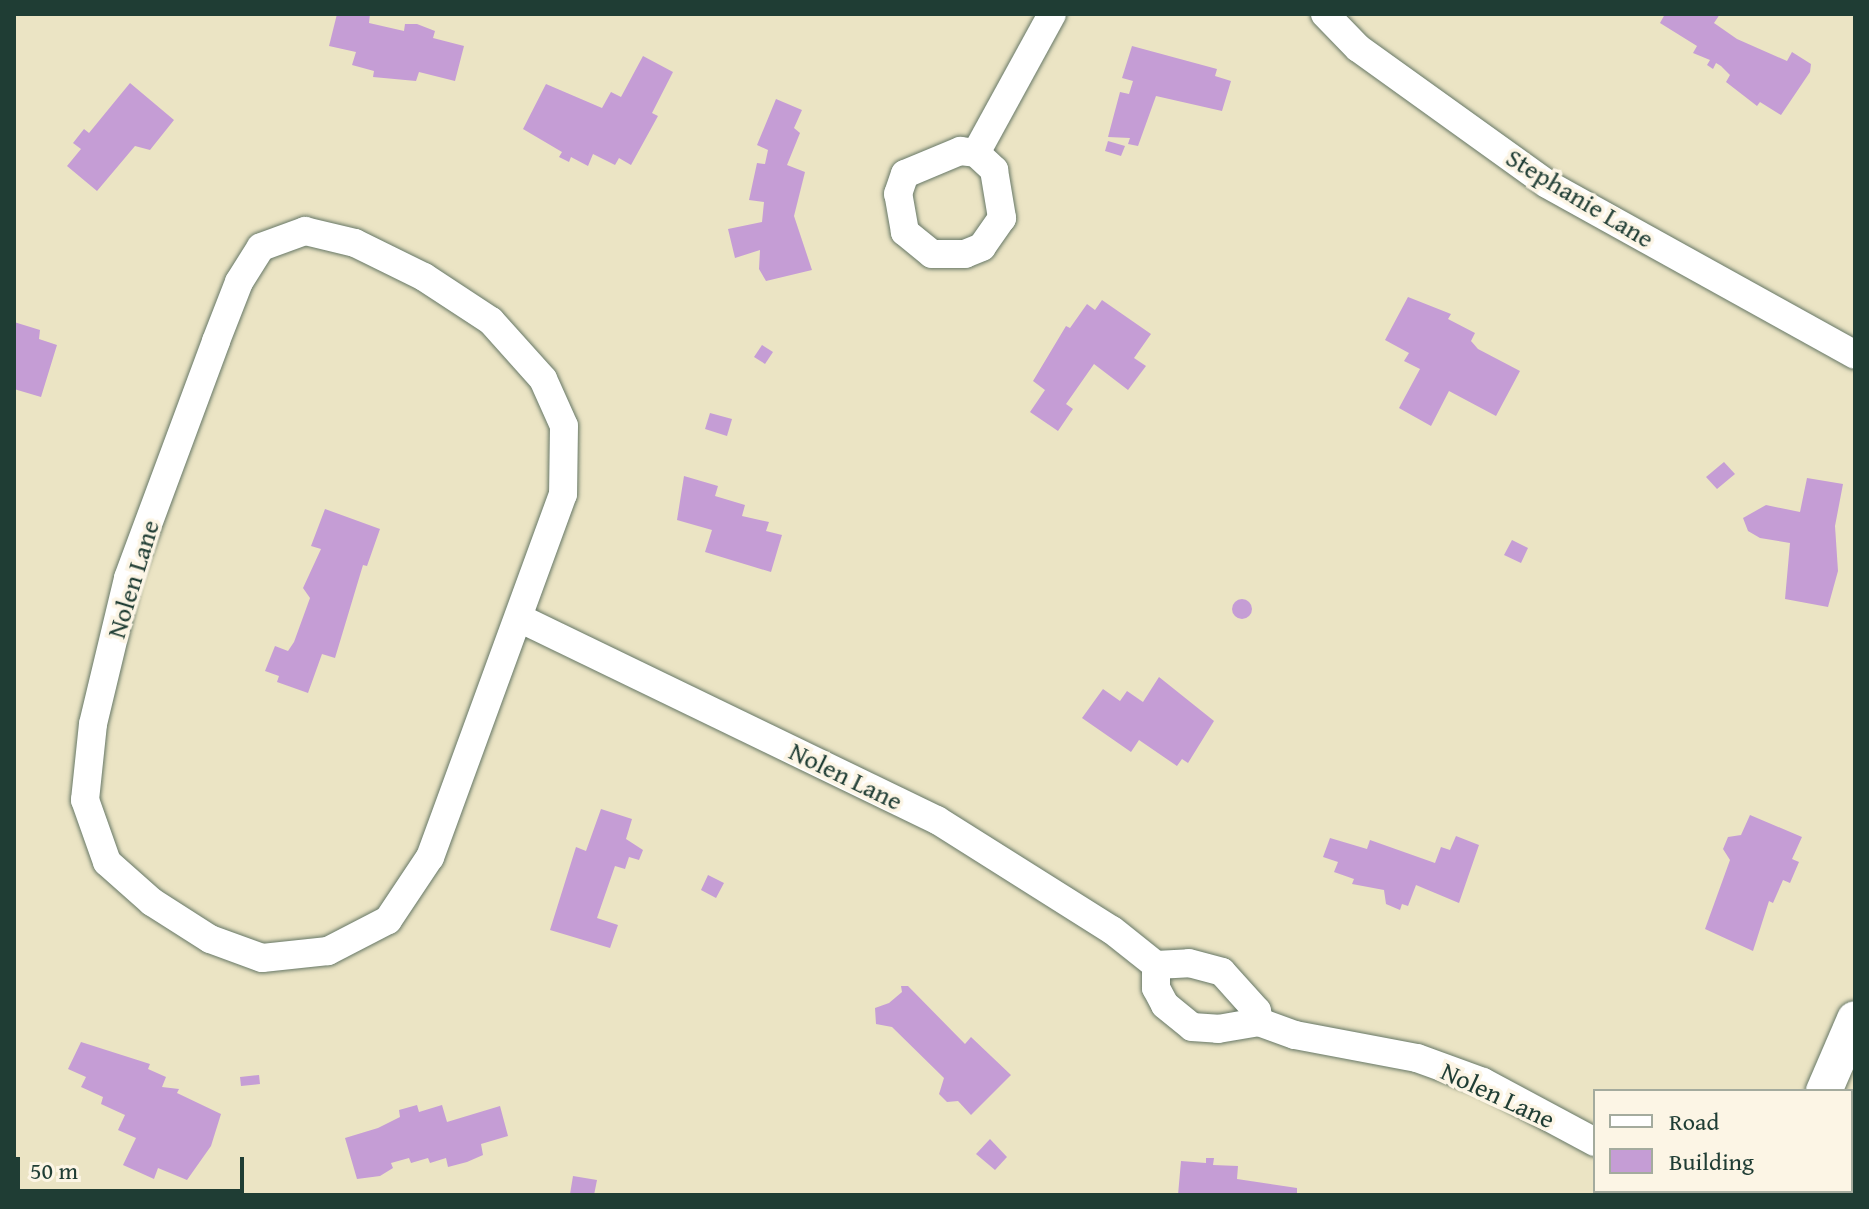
<!DOCTYPE html>
<html>
<head>
<meta charset="utf-8">
<style>
	body { margin:0 }
	#map { position:relative; width:1869px; height:1209px; overflow:hidden; background:#ebe4c4; font-family:"Gentium Book Plus",serif }
	div>[style] { position:absolute }
	.building>* { inset:0; background:#c59dd5 }
	.round { border-radius:50% }
	.roads { filter:drop-shadow(0 0 2px #676) drop-shadow(0 0 2px #676) }
	.minor>* { height:28px; margin:-14px; padding:0 14px; transform-origin:14px; border-radius:14px; background:#fff }
	.tertiary>* { height:36px; margin:-18px; padding:0 18px; transform-origin:18px; border-radius:18px; background:#fff }
	span { translate:-50% -50%; white-space:nowrap; text-align:center; line-height:1.15; -webkit-text-stroke:7px #fcf5e5; paint-order:stroke }
	.street-label { font-size:26px; color:#1f3d34 }
	.frame { position:absolute; inset:0; border:16px solid #1f3d34; pointer-events:none }
	.legend { position:absolute; left:1593px; top:1089px; width:260px; height:104px; box-sizing:border-box; background:#fcf5e5; border:2px solid #a4ab9e; margin:0; padding:10px 14px; list-style:none; font-size:24px; color:#1f3d34 }
	.legend li { display:flex; align-items:center; gap:16px; height:40px }
	.legend b { width:40px; border:2px solid #a4ab9e }
	.scale { position:absolute; left:16px; top:1157px; width:228px; height:36px; box-sizing:border-box; border:4px solid #1f3d34; border-top:0; padding-left:10px; font-size:24px; line-height:28px; white-space:nowrap; color:#1f3d34; -webkit-text-stroke:6px #fcf5e5; paint-order:stroke }
</style>
</head>
<body>
<div id="map">
	<div class="building">
		<i style="clip-path:polygon(337px 14px,370px 14px,369px 23px,404px 31px,405px 24px,417px 24px,435px 31px,433px 38px,464px 46px,455px 81px,419px 72px,416px 81px,373px 77px,374px 71px,352px 65px,356px 52px,329px 46px)"></i>
		<i style="clip-path:polygon(1665px 14px,1720px 14px,1714px 23px,1737px 39px,1787px 61px,1792px 52px,1811px 64px,1810px 72px,1781px 115px,1760px 102px,1757px 106px,1726px 82px,1730px 75px,1721px 66px,1716px 63px,1713px 69px,1707px 65px,1710px 60px,1693px 53px,1697px 46px,1660px 23px)"></i>
		<i style="clip-path:polygon(1132px 46px,1217px 69px,1215px 76px,1231px 81px,1222px 111px,1156px 96px,1138px 146px,1128px 144px,1130px 138px,1108px 137px,1120px 92px,1129px 94px,1133px 81px,1122px 78px)"></i>
		<i style="clip-path:polygon(643px 56px,673px 72px,652px 113px,658px 116px,631px 165px,619px 158px,615px 165px,593px 154px,588px 166px,571px 157px,569px 162px,559px 157px,562px 152px,523px 129px,546px 84px,602px 108px,611px 92px,621px 97px)"></i>
		<i style="clip-path:polygon(130px 83px,174px 120px,150px 150px,135px 146px,97px 191px,67px 166px,81px 149px,73px 143px,84px 129px,89px 133px)"></i>
		<i style="clip-path:polygon(776px 99px,802px 110px,794px 128px,800px 133px,787px 165px,805px 172px,794px 216px,812px 270px,766px 281px,759px 269px,760px 250px,735px 258px,728px 229px,762px 222px,764px 202px,749px 200px,757px 163px,765px 164px,768px 150px,757px 145px)"></i>
		<i style="clip-path:polygon(1108px 141px,1125px 146px,1121px 156px,1105px 151px)"></i>
		<i style="clip-path:polygon(1408px 297px,1451px 314px,1448px 319px,1475px 333px,1471px 341px,1478px 349px,1520px 371px,1496px 416px,1449px 391px,1431px 426px,1399px 408px,1420px 369px,1404px 361px,1409px 353px,1385px 340px)"></i>
		<i style="clip-path:polygon(1102px 300px,1151px 334px,1134px 358px,1146px 366px,1128px 390px,1094px 364px,1066px 404px,1073px 409px,1058px 431px,1030px 412px,1045px 390px,1033px 381px,1066px 326px,1070px 328px,1087px 304px,1095px 310px)"></i>
		<i style="clip-path:polygon(14px 322px,40px 330px,39px 339px,57px 345px,41px 397px,14px 389px)"></i>
		<i style="clip-path:polygon(762px 345px,773px 352px,765px 364px,754px 357px)"></i>
		<i style="clip-path:polygon(710px 413px,732px 419px,727px 436px,705px 429px)"></i>
		<i style="clip-path:polygon(1724px 462px,1735px 474px,1717px 489px,1706px 477px)"></i>
		<i style="clip-path:polygon(684px 476px,718px 486px,715px 496px,745px 505px,742px 516px,769px 522px,766px 531px,782px 535px,771px 572px,705px 552px,712px 530px,677px 520px)"></i>
		<i style="clip-path:polygon(1807px 478px,1843px 484px,1835px 526px,1838px 571px,1828px 607px,1785px 599px,1790px 543px,1760px 538px,1748px 531px,1743px 518px,1766px 505px,1800px 512px)"></i>
		<i style="clip-path:polygon(325px 509px,380px 529px,367px 566px,363px 565px,335px 658px,322px 654px,308px 693px,277px 682px,279px 676px,265px 671px,275px 646px,288px 651px,294px 642px,310px 598px,303px 588px,321px 549px,311px 546px)"></i>
		<i style="clip-path:polygon(1512px 540px,1528px 548px,1521px 563px,1504px 555px)"></i>
		<i class="round" style="left:1232px;top:599px;width:20px;height:20px"></i>
		<i style="clip-path:polygon(1159px 677px,1214px 721px,1188px 763px,1182px 759px,1177px 766px,1139px 740px,1131px 752px,1082px 718px,1103px 689px,1120px 701px,1127px 691px,1143px 702px)"></i>
		<i style="clip-path:polygon(601px 809px,632px 819px,626px 839px,643px 850px,639px 860px,629px 857px,625px 869px,615px 866px,597px 918px,618px 925px,610px 948px,550px 930px,576px 847px,586px 851px)"></i>
		<i style="clip-path:polygon(1750px 815px,1802px 837px,1792px 859px,1799px 862px,1790px 883px,1783px 880px,1773px 903px,1769px 901px,1753px 951px,1705px 929px,1730px 860px,1723px 849px,1728px 837px,1741px 835px)"></i>
		<i style="clip-path:polygon(1456px 836px,1479px 845px,1459px 903px,1416px 885px,1408px 906px,1402px 904px,1400px 910px,1386px 904px,1384px 890px,1352px 884px,1354px 879px,1334px 872px,1338px 862px,1323px 857px,1330px 838px,1367px 849px,1370px 840px,1435px 863px,1441px 847px,1450px 850px)"></i>
		<i style="clip-path:polygon(708px 875px,724px 883px,716px 898px,701px 890px)"></i>
		<i style="clip-path:polygon(901px 986px,908px 986px,965px 1044px,971px 1037px,1011px 1075px,971px 1115px,958px 1101px,947px 1102px,939px 1094px,944px 1078px,892px 1027px,876px 1024px,875px 1008px,889px 1003px,902px 992px)"></i>
		<i style="clip-path:polygon(81px 1042px,150px 1064px,148px 1069px,166px 1077px,162px 1087px,179px 1089px,177px 1093px,221px 1114px,211px 1146px,187px 1180px,158px 1168px,154px 1179px,123px 1165px,136px 1138px,118px 1130px,125px 1115px,101px 1104px,103px 1097px,81px 1087px,86px 1077px,68px 1069px)"></i>
		<i style="clip-path:polygon(259px 1075px,260px 1084px,241px 1086px,240px 1077px)"></i>
		<i style="clip-path:polygon(417px 1105px,419px 1112px,442px 1105px,447px 1122px,500px 1106px,508px 1136px,481px 1144px,483px 1155px,467px 1162px,448px 1167px,446px 1158px,430px 1163px,428px 1158px,411px 1163px,409px 1158px,391px 1163px,393px 1168px,380px 1176px,357px 1179px,345px 1138px,378px 1128px,400px 1117px,399px 1110px)"></i>
		<i style="clip-path:polygon(990px 1139px,1007px 1157px,995px 1170px,976px 1154px)"></i>
		<i style="clip-path:polygon(1206px 1158px,1214px 1158px,1213px 1165px,1238px 1166px,1237px 1179px,1297px 1188px,1297px 1195px,1178px 1195px,1181px 1161px,1206px 1163px)"></i>
		<i style="clip-path:polygon(573px 1176px,597px 1180px,594px 1195px,570px 1194px)"></i>
	</div>
	<div class="roads">
		<div class="minor">
			<i style="left:1325px;top:14px;width:47px;rotate:45.9deg"></i>
			<i style="left:1358px;top:48px;width:233px;rotate:35.7deg"></i>
			<i style="left:1547px;top:184px;width:352px;rotate:29deg"></i>
			<i style="left:960px;top:151px;width:16px;rotate:7deg"></i>
			<i style="left:976px;top:153px;width:25px;rotate:43deg"></i>
			<i style="left:994px;top:170px;width:49px;rotate:80.5deg"></i>
			<i style="left:1002px;top:218px;width:35px;rotate:125deg"></i>
			<i style="left:982px;top:247px;width:18px;rotate:158deg"></i>
			<i style="left:965px;top:254px;width:33px;rotate:180deg"></i>
			<i style="left:932px;top:254px;width:35px;rotate:-141deg"></i>
			<i style="left:905px;top:232px;width:39px;rotate:-100deg"></i>
			<i style="left:898px;top:194px;width:21px;rotate:-71deg"></i>
			<i style="left:905px;top:174px;width:60px;rotate:-22.7deg"></i>
			<i style="left:976px;top:153px;width:158px;rotate:-61.3deg"></i>
			<i style="left:305px;top:231px;width:51px;rotate:13.5deg"></i>
			<i style="left:355px;top:243px;width:77px;rotate:26.2deg"></i>
			<i style="left:424px;top:277px;width:80px;rotate:33.3deg"></i>
			<i style="left:491px;top:321px;width:78px;rotate:48.1deg"></i>
			<i style="left:543px;top:379px;width:51px;rotate:65.9deg"></i>
			<i style="left:564px;top:426px;width:68px;rotate:90.8deg"></i>
			<i style="left:563px;top:494px;width:387px;rotate:110.1deg"></i>
			<i style="left:430px;top:857px;width:76px;rotate:123.7deg"></i>
			<i style="left:388px;top:920px;width:68px;rotate:152.7deg"></i>
			<i style="left:328px;top:951px;width:66px;rotate:173.9deg"></i>
			<i style="left:262px;top:958px;width:55px;rotate:-159.9deg"></i>
			<i style="left:210px;top:939px;width:69px;rotate:-147.5deg"></i>
			<i style="left:152px;top:902px;width:60px;rotate:-138.4deg"></i>
			<i style="left:107px;top:862px;width:66px;rotate:-109.5deg"></i>
			<i style="left:85px;top:800px;width:76px;rotate:-84deg"></i>
			<i style="left:93px;top:724px;width:150px;rotate:-76.5deg"></i>
			<i style="left:128px;top:578px;width:253px;rotate:-69.6deg"></i>
			<i style="left:216px;top:341px;width:63px;rotate:-68.7deg"></i>
			<i style="left:239px;top:282px;width:41px;rotate:-57.8deg"></i>
			<i style="left:261px;top:247px;width:47px;rotate:-20deg"></i>
			<i style="left:519px;top:618px;width:464px;rotate:25.8deg"></i>
			<i style="left:937px;top:820px;width:207px;rotate:32.2deg"></i>
			<i style="left:1112px;top:930px;width:56px;rotate:38.5deg"></i>
			<i style="left:1156px;top:965px;width:23px;rotate:90deg"></i>
			<i style="left:1156px;top:988px;width:19px;rotate:62deg"></i>
			<i style="left:1165px;top:1005px;width:35px;rotate:39deg"></i>
			<i style="left:1192px;top:1027px;width:26px;rotate:4deg"></i>
			<i style="left:1218px;top:1029px;width:42px;rotate:-9.7deg"></i>
			<i style="left:1259px;top:1022px;width:38px;rotate:20deg"></i>
			<i style="left:1295px;top:1035px;width:124px;rotate:10.7deg"></i>
			<i style="left:1417px;top:1058px;width:70px;rotate:20deg"></i>
			<i style="left:1483px;top:1082px;width:127px;rotate:28.2deg"></i>
			<i style="left:1156px;top:965px;width:33px;rotate:-3deg"></i>
			<i style="left:1189px;top:963px;width:34px;rotate:15deg"></i>
			<i style="left:1222px;top:972px;width:52px;rotate:48.1deg"></i>
			<i style="left:1257px;top:1011px;width:11px;rotate:80deg"></i>
			<i style="left:1685px;top:1191px;width:8px;rotate:30deg"></i>
		</div>
		<div class="tertiary">
			<i style="left:1824px;top:1091px;width:78px;rotate:-66.7deg"></i>
			<i style="left:1779px;top:1195px;width:4px;rotate:-63deg"></i>
		</div>
	</div>
	<div class="street-label">
		<span style="left:1580px;top:198px;rotate:31deg">Stephanie Lane</span>
		<span style="left:133px;top:579px;rotate:-73deg">Nolen Lane</span>
		<span style="left:846px;top:776px;rotate:26deg">Nolen Lane</span>
		<span style="left:1498px;top:1095px;rotate:25deg">Nolen Lane</span>
	</div>
	<div class="frame"></div>
	<ul class="legend">
	<li><b style="height:10px;background:#fff"></b>Road</li>
	<li><b style="height:22px;background:#c59dd5"></b>Building</li>
	</ul>
	<div class="scale">50 m</div>
</div>
</body>
</html>
